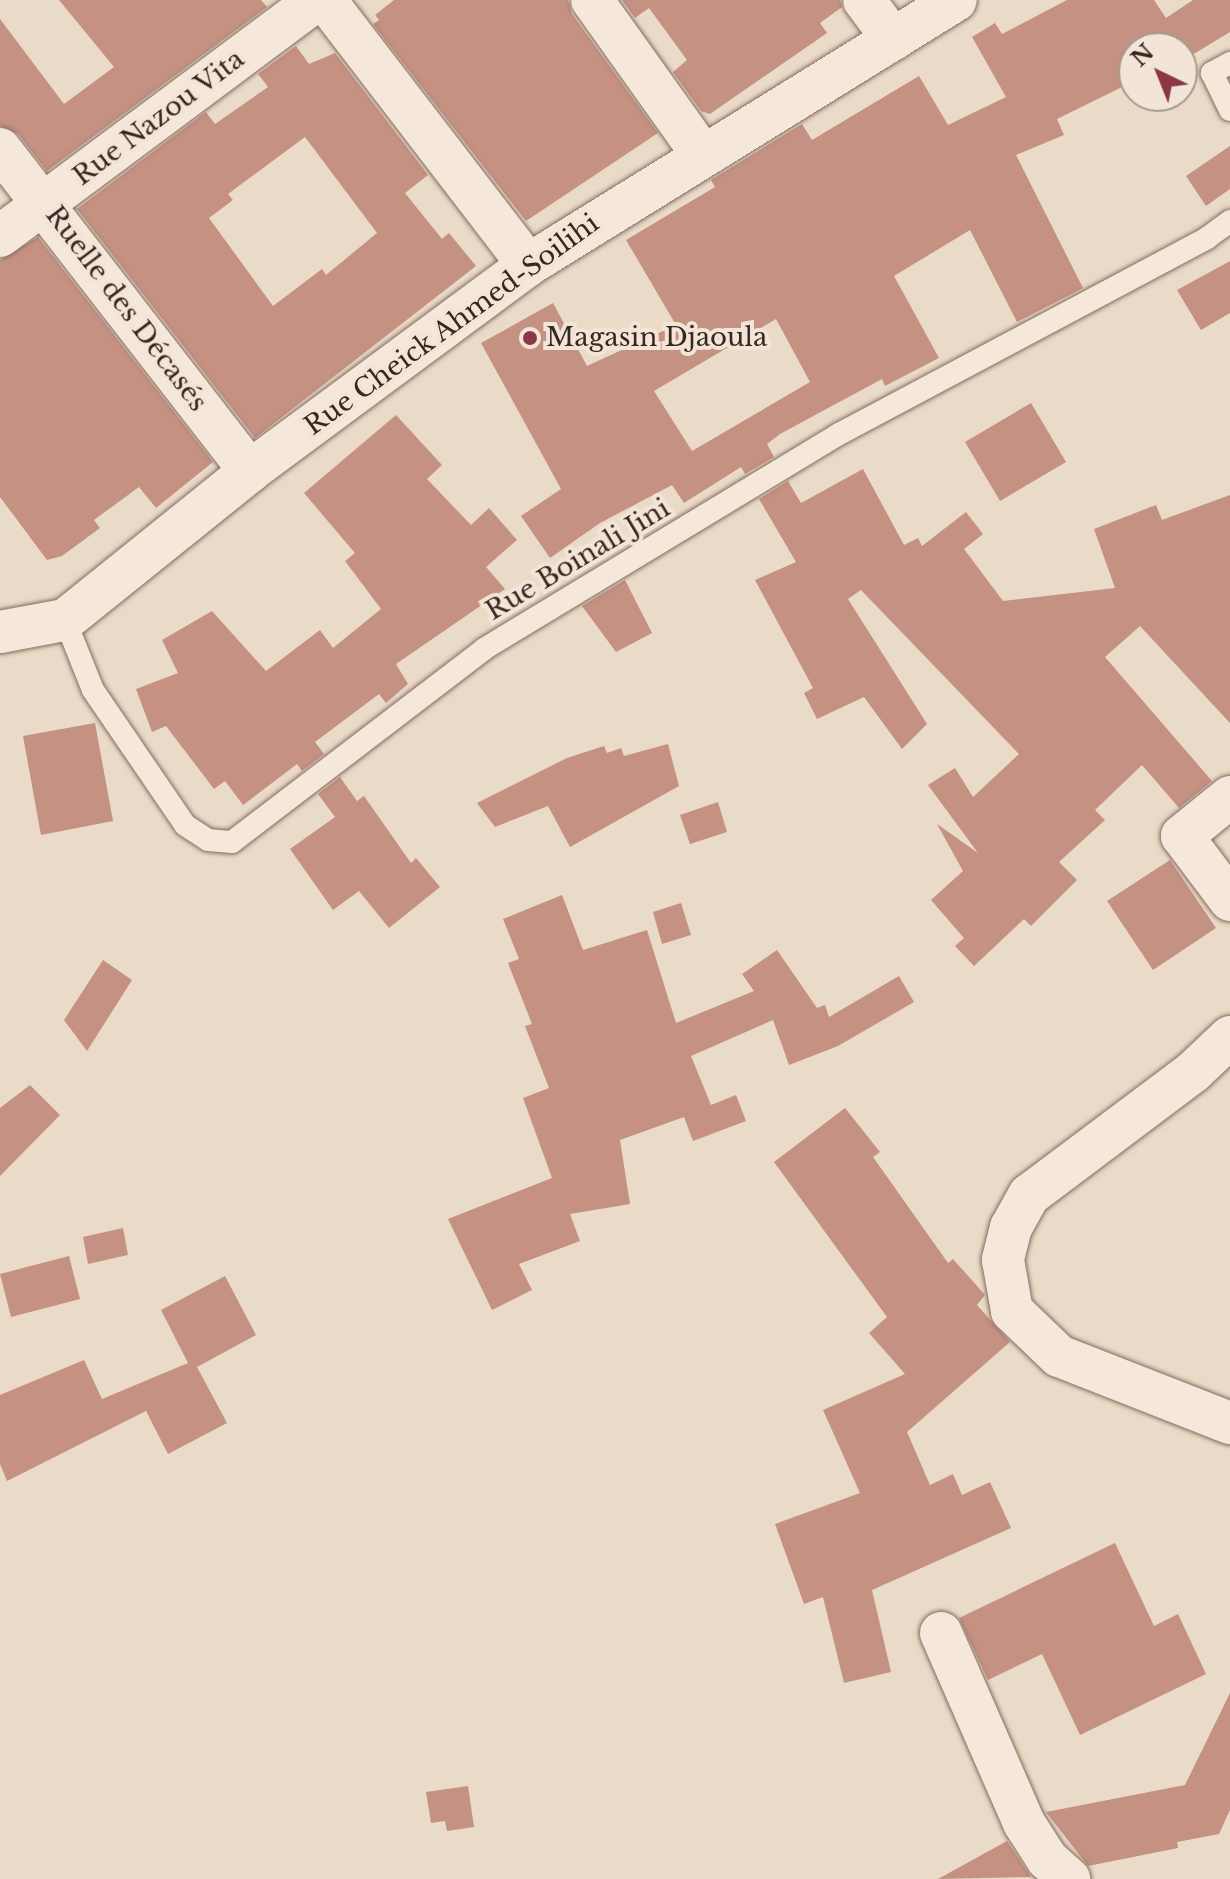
<!DOCTYPE html>
<html>
<head>
<meta charset="utf-8">
<style>
	body { margin:0 }
	#map { position:relative; width:1230px; height:1879px; overflow:hidden; background:#eadac8; font-family:"Libre Baskerville",serif }
	div>[style] { position:absolute }
	.building>* { inset:0; background:#c49183 }
	.roads { filter:drop-shadow(0 0 2px #846c5f) drop-shadow(0 0 2px #846c5f) }
	.lane>* { height:22px; margin:-11px; padding:0 11px; transform-origin:11px; border-radius:11px; background:#f5e8db }
	.street>* { height:42px; margin:-21px; padding:0 21px; transform-origin:21px; border-radius:21px; background:#f5e8db }
	.dots>* { width:22px; height:22px; translate:-50% -50%; box-sizing:border-box; border:4px solid #f2e5d7; border-radius:50% }
	span { translate:-50% -50%; white-space:nowrap; text-align:center; line-height:1.15; -webkit-text-stroke:8px #f2e5d7; paint-order:stroke }
	.street-label { font-size:26px; color:#362721 }
	.poi-label { font-size:26px; color:#362721 }
	.left { translate:0 -50%; text-align:left }
	.north { position:absolute; left:1118px; top:32px; width:80px; height:80px; box-sizing:border-box; background:#f2e5d7; border:2px solid #a7998e; border-radius:50%; rotate:317deg; font-size:22px; font-weight:700; line-height:32px; text-align:center; color:#362721 }
	.north::after { content:''; display:block; margin:auto; width:28px; height:36px; background:#8c3647; clip-path:polygon(50% 0,100% 100%,50% 72%,0 100%) }
</style>
</head>
<body>
<div id="map">
	<div class="building">
		<i style="clip-path:polygon(59px 0,261px 0,267px 7px,47px 171px,18px 134px,0 126px,0 19px,64px 104px,114px 67px)"></i>
		<i style="clip-path:polygon(394px 0,568px 0,572px 14px,658px 133px,526px 221px,373px 24px,379px 20px,375px 15px)"></i>
		<i style="clip-path:polygon(622px 0,840px 0,842px 7px,820px 23px,827px 33px,710px 114px,701px 111px,673px 72px,687px 60px,649px 8px,635px 18px)"></i>
		<i style="clip-path:polygon(evenodd,1067px 0,1154px 0,1166px 18px,1193px 0,1230px 0,1230px 32px,1182px 61px,1182px 48px,1134px 48px,1134px 90px,1128px 94px,1124px 86px,1057px 119px,1064px 135px,1016px 155px,1083px 288px,1017px 322px,970px 230px,894px 276px,939px 358px,885px 386px,882px 379px,780px 434px,767px 444px,774px 457px,745px 474px,741px 467px,684px 503px,672px 485px,600px 523px,550px 558px,521px 516px,561px 489px,481px 343px,553px 303px,587px 366px,676px 325px,626px 240px,715px 187px,711px 180px,802px 124px,812px 140px,919px 76px,948px 125px,1006px 97px,972px 37px,995px 23px,1002px 34px,1067px 0,776px 319px,810px 382px,692px 451px,654px 391px,776px 319px)"></i>
		<i style="clip-path:polygon(evenodd,296px 46px,309px 64px,335px 53px,428px 175px,405px 193px,442px 239px,449px 233px,476px 266px,255px 438px,77px 209px,206px 112px,215px 124px,268px 87px,258px 74px,296px 46px,305px 137px,377px 233px,326px 275px,322px 269px,273px 306px,209px 218px,233px 200px,228px 194px,305px 137px)"></i>
		<i style="clip-path:polygon(1230px 146px,1230px 189px,1206px 206px,1186px 176px)"></i>
		<i style="clip-path:polygon(38px 237px,213px 462px,156px 508px,139px 487px,94px 520px,100px 528px,62px 556px,47px 560px,0 497px,0 260px)"></i>
		<i style="clip-path:polygon(1230px 261px,1230px 313px,1201px 330px,1177px 290px)"></i>
		<i style="clip-path:polygon(1031px 403px,1066px 462px,1000px 501px,965px 442px)"></i>
		<i style="clip-path:polygon(396px 415px,442px 465px,427px 479px,471px 525px,489px 508px,517px 540px,486px 567px,505px 589px,396px 664px,408px 684px,386px 703px,379px 694px,315px 742px,324px 754px,302px 771px,297px 764px,243px 805px,225px 781px,214px 789px,166px 726px,152px 732px,136px 689px,178px 673px,162px 640px,212px 611px,266px 671px,320px 630px,333px 648px,381px 609px,345px 561px,355px 553px,304px 493px)"></i>
		<i style="clip-path:polygon(863px 469px,904px 545px,918px 538px,922px 546px,966px 512px,983px 534px,964px 549px,1003px 601px,1115px 588px,1094px 529px,1156px 505px,1162px 520px,1230px 495px,1230px 723px,1140px 626px,1105px 657px,1212px 781px,1179px 808px,1142px 765px,1095px 810px,1105px 820px,1059px 862px,1077px 880px,1031px 926px,1024px 919px,974px 966px,955px 946px,964px 938px,931px 900px,963px 871px,937px 824px,978px 853px,928px 785px,955px 768px,973px 797px,1019px 754px,861px 590px,848px 599px,927px 724px,902px 749px,864px 697px,817px 719px,804px 693px,813px 688px,755px 580px,796px 562px,759px 499px,788px 481px,801px 503px)"></i>
		<i style="clip-path:polygon(625px 580px,652px 633px,616px 652px,582px 606px)"></i>
		<i style="clip-path:polygon(95px 723px,113px 821px,41px 835px,23px 736px)"></i>
		<i style="clip-path:polygon(668px 744px,679px 786px,570px 847px,548px 806px,495px 827px,477px 803px,567px 758px,604px 746px,607px 753px,621px 748px,624px 756px)"></i>
		<i style="clip-path:polygon(340px 777px,357px 801px,364px 796px,411px 863px,416px 858px,440px 887px,389px 928px,359px 891px,333px 910px,290px 849px,335px 817px,318px 794px)"></i>
		<i style="clip-path:polygon(718px 802px,727px 832px,690px 844px,680px 815px)"></i>
		<i style="clip-path:polygon(1170px 860px,1216px 928px,1153px 970px,1107px 901px)"></i>
		<i style="clip-path:polygon(562px 895px,583px 950px,647px 930px,676px 1023px,754px 991px,742px 974px,777px 950px,817px 1008px,825px 1005px,829px 1017px,899px 976px,914px 1002px,838px 1046px,789px 1065px,773px 1020px,691px 1056px,711px 1105px,736px 1095px,746px 1121px,693px 1141px,684px 1117px,620px 1140px,630px 1204px,570px 1214px,580px 1241px,519px 1264px,532px 1290px,492px 1310px,448px 1219px,552px 1178px,523px 1098px,549px 1088px,525px 1026px,532px 1024px,508px 963px,519px 959px,503px 919px)"></i>
		<i style="clip-path:polygon(681px 903px,691px 935px,662px 944px,653px 912px)"></i>
		<i style="clip-path:polygon(103px 960px,132px 980px,87px 1051px,64px 1020px)"></i>
		<i style="clip-path:polygon(30px 1085px,60px 1115px,0 1176px,0 1108px)"></i>
		<i style="clip-path:polygon(845px 1108px,880px 1152px,873px 1157px,948px 1263px,953px 1259px,985px 1295px,977px 1305px,1010px 1342px,907px 1432px,930px 1485px,953px 1474px,962px 1495px,990px 1482px,1011px 1528px,872px 1590px,891px 1672px,844px 1683px,823px 1597px,804px 1604px,775px 1524px,860px 1493px,823px 1410px,905px 1374px,869px 1333px,887px 1317px,774px 1162px)"></i>
		<i style="clip-path:polygon(123px 1228px,128px 1255px,88px 1264px,83px 1237px)"></i>
		<i style="clip-path:polygon(69px 1256px,80px 1299px,11px 1317px,0 1274px)"></i>
		<i style="clip-path:polygon(225px 1276px,256px 1335px,197px 1367px,227px 1423px,168px 1454px,146px 1411px,7px 1481px,0 1464px,0 1395px,84px 1360px,102px 1399px,188px 1363px,161px 1310px)"></i>
		<i style="clip-path:polygon(1115px 1543px,1154px 1626px,1178px 1614px,1206px 1674px,1080px 1735px,1042px 1654px,988px 1680px,959px 1618px)"></i>
		<i style="clip-path:polygon(1230px 1693px,1230px 1810px,1219px 1834px,1177px 1842px,1178px 1848px,1088px 1866px,1046px 1812px,1185px 1785px)"></i>
		<i style="clip-path:polygon(468px 1786px,474px 1827px,447px 1831px,445px 1821px,431px 1823px,426px 1792px)"></i>
		<i style="clip-path:polygon(1007px 1841px,1031px 1877px,938px 1879px)"></i>
	</div>
	<div class="roads">
		<div class="lane">
			<i style="left:1230px;top:63px;width:21px;rotate:151deg"></i>
			<i style="left:1212px;top:73px;width:41px;rotate:64.1deg"></i>
			<i style="left:65px;top:620px;width:75px;rotate:68.2deg"></i>
			<i style="left:93px;top:690px;width:163px;rotate:55.7deg"></i>
			<i style="left:185px;top:825px;width:27px;rotate:33deg"></i>
			<i style="left:208px;top:840px;width:24px;rotate:5deg"></i>
			<i style="left:232px;top:842px;width:317px;rotate:-37.4deg"></i>
			<i style="left:484px;top:649px;width:415px;rotate:-31.2deg"></i>
			<i style="left:839px;top:434px;width:417px;rotate:-28deg"></i>
			<i style="left:1207px;top:238px;width:29px;rotate:-36deg"></i>
		</div>
		<div class="street">
			<i style="left:325px;top:0;width:334px;rotate:52.5deg"></i>
			<i style="left:592px;top:0;width:189px;rotate:54.5deg"></i>
			<i style="left:864px;top:0;width:49px;rotate:53.4deg"></i>
			<i style="left:0;top:149px;width:408px;rotate:52.2deg"></i>
			<i style="left:0;top:236px;width:395px;rotate:-36.7deg"></i>
			<i style="left:0;top:632px;width:66px;rotate:-10.5deg"></i>
			<i style="left:65px;top:620px;width:238px;rotate:-38.8deg"></i>
			<i style="left:250px;top:471px;width:346px;rotate:-36.5deg"></i>
			<i style="left:528px;top:265px;width:503px;rotate:-31.76deg"></i>
			<i style="left:1230px;top:797px;width:62px;rotate:140.9deg"></i>
			<i style="left:1182px;top:836px;width:80px;rotate:53.1deg"></i>
			<i style="left:1230px;top:1037px;width:51px;rotate:136.6deg"></i>
			<i style="left:1193px;top:1072px;width:205px;rotate:143.1deg"></i>
			<i style="left:1029px;top:1195px;width:37px;rotate:119deg"></i>
			<i style="left:1011px;top:1227px;width:34px;rotate:104deg"></i>
			<i style="left:1003px;top:1260px;width:52px;rotate:80deg"></i>
			<i style="left:1012px;top:1311px;width:65px;rotate:43.8deg"></i>
			<i style="left:1059px;top:1356px;width:184px;rotate:21.4deg"></i>
			<i style="left:941px;top:1633px;width:207px;rotate:66.4deg"></i>
			<i style="left:1024px;top:1823px;width:43px;rotate:57.4deg"></i>
			<i style="left:1047px;top:1859px;width:30px;rotate:42deg"></i>
		</div>
	</div>
	<div class="dots">
		<i style="left:530px;top:338px;background:#8c3647"></i>
	</div>
	<div class="street-label">
		<span style="left:159px;top:118px;rotate:-37deg">Rue Nazou Vita</span>
		<span style="left:126px;top:309px;rotate:53deg">Ruelle des Décasés</span>
		<span style="left:452px;top:325px;rotate:-36deg">Rue Cheick Ahmed-Soilihi</span>
		<span style="left:578px;top:560px;rotate:-31deg">Rue Boinali Jini</span>
	</div>
	<div class="poi-label">
		<span class="left" style="left:546px;top:338px">Magasin Djaoula</span>
	</div>
	<div class="north">N</div>
</div>
</body>
</html>
